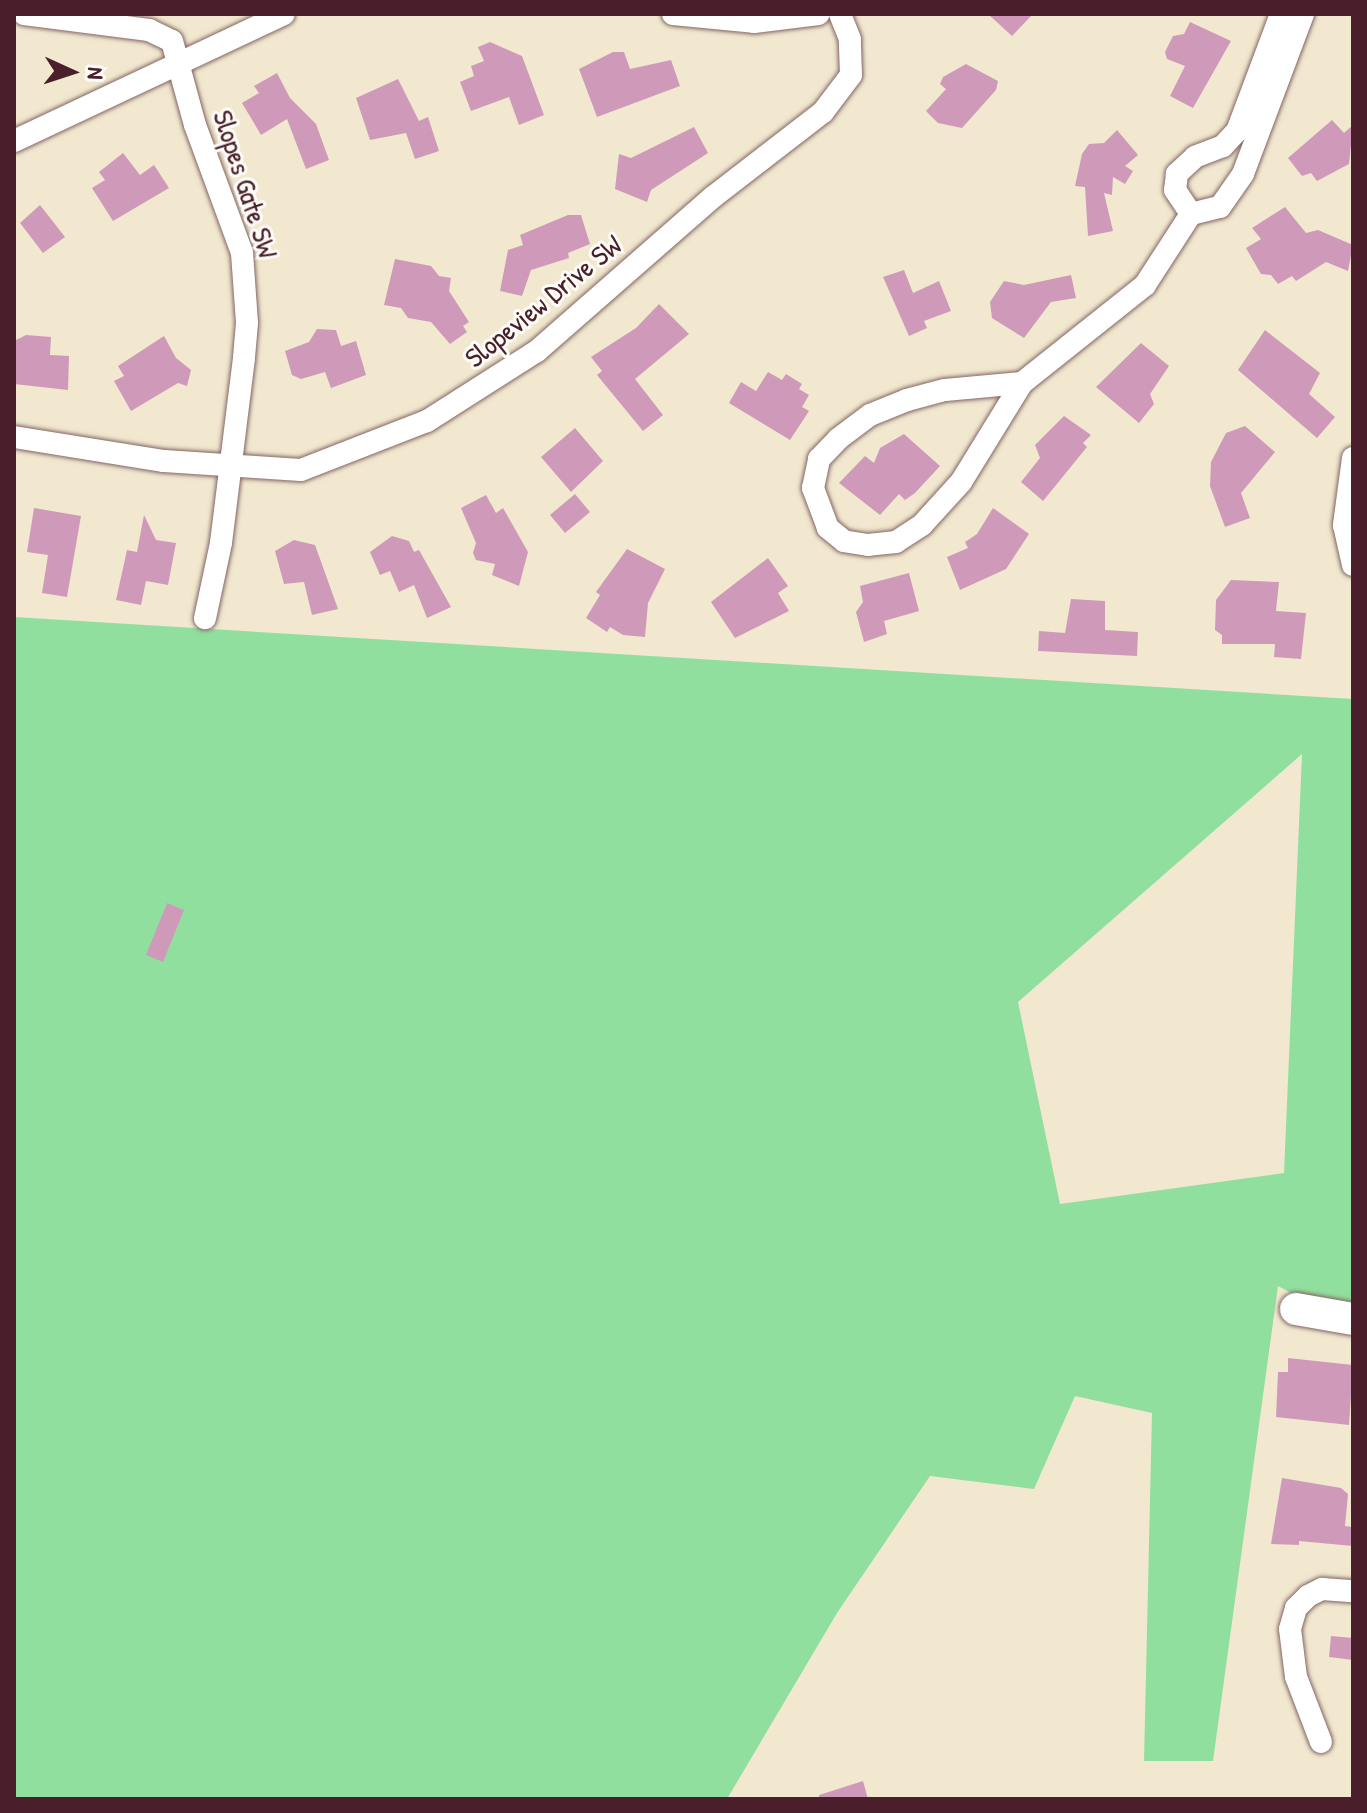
<!DOCTYPE html>
<html>
<head>
<meta charset="utf-8">
<style>
	body { margin:0 }
	#map { position:relative; width:1367px; height:1813px; overflow:hidden; background:#f1e8cf; font-family:"Patrick Hand",sans-serif }
	div>[style] { position:absolute }
	.green>* { inset:0; background:#91df9e }
	.building>* { inset:0; background:#cf9aba }
	.roads { filter:drop-shadow(0 0 2px #846564) drop-shadow(0 0 2px #846564) }
	.street>* { height:22px; margin:-11px; padding:0 11px; transform-origin:11px; border-radius:11px; background:#fff }
	.secondary>* { height:32px; margin:-16px; padding:0 16px; transform-origin:16px; border-radius:16px; background:#fff }
	span { translate:-50% -50%; white-space:nowrap; text-align:center; line-height:1.15; -webkit-text-stroke:6px #fdfcf7; paint-order:stroke }
	.street-label { font-size:28px; color:#4a1f2b }
	.frame { position:absolute; inset:0; border:16px solid #4a1f2b; pointer-events:none }
	.north { position:absolute; left:32px; top:32px; width:80px; height:80px; -webkit-text-stroke:6px #fdfcf7; paint-order:stroke; rotate:93deg; font-size:22px; font-weight:700; line-height:32px; text-align:center; color:#4a1f2b }
	.north::after { content:''; display:block; margin:auto; width:28px; height:36px; background:#4a1f2b; clip-path:polygon(50% 0,100% 100%,50% 72%,0 100%) }
</style>
</head>
<body>
<div id="map">
	<div class="green">
		<i style="clip-path:polygon(evenodd,14px 617px,1353px 699px,1353px 1302px,1295px 1295px,1278px 1286px,1213px 1761px,1144px 1761px,1152px 1413px,1075px 1396px,1034px 1489px,930px 1476px,837px 1613px,727px 1799px,14px 1799px,14px 617px,1302px 754px,1284px 1173px,1060px 1204px,1018px 1002px,1302px 754px)"></i>
	</div>
	<div class="building">
		<i style="clip-path:polygon(988px 14px,1033px 14px,1012px 36px)"></i>
		<i style="clip-path:polygon(1190px 22px,1231px 41px,1193px 108px,1170px 96px,1185px 66px,1167px 59px,1165px 52px,1173px 36px,1184px 34px)"></i>
		<i style="clip-path:polygon(490px 42px,522px 56px,544px 115px,519px 125px,509px 97px,471px 111px,460px 82px,474px 76px,471px 66px,484px 61px,478px 47px)"></i>
		<i style="clip-path:polygon(613px 52px,624px 52px,630px 69px,671px 60px,680px 86px,597px 117px,579px 69px)"></i>
		<i style="clip-path:polygon(966px 64px,998px 81px,996px 90px,962px 128px,938px 123px,926px 111px,946px 89px,940px 84px,943px 77px)"></i>
		<i style="clip-path:polygon(277px 73px,290px 98px,316px 124px,329px 160px,306px 169px,287px 119px,261px 135px,242px 103px,259px 93px,254px 86px)"></i>
		<i style="clip-path:polygon(398px 79px,419px 121px,428px 117px,439px 151px,415px 159px,406px 133px,370px 140px,356px 98px)"></i>
		<i style="clip-path:polygon(1332px 120px,1344px 133px,1353px 125px,1349px 164px,1317px 181px,1311px 173px,1302px 176px,1288px 158px)"></i>
		<i style="clip-path:polygon(694px 127px,708px 153px,651px 190px,647px 202px,615px 189px,619px 154px,631px 158px)"></i>
		<i style="clip-path:polygon(1117px 130px,1138px 155px,1125px 166px,1133px 171px,1125px 184px,1113px 177px,1112px 195px,1104px 193px,1113px 231px,1088px 236px,1085px 187px,1075px 186px,1082px 154px,1089px 144px,1104px 143px)"></i>
		<i style="clip-path:polygon(123px 153px,140px 175px,154px 165px,169px 188px,113px 221px,92px 188px,105px 180px,99px 172px)"></i>
		<i style="clip-path:polygon(40px 205px,65px 237px,43px 253px,20px 223px)"></i>
		<i style="clip-path:polygon(1285px 207px,1306px 233px,1318px 230px,1353px 245px,1348px 271px,1326px 262px,1296px 281px,1292px 276px,1278px 284px,1271px 275px,1261px 274px,1246px 248px,1261px 239px,1252px 228px)"></i>
		<i style="clip-path:polygon(568px 215px,581px 215px,590px 244px,568px 253px,569px 258px,531px 270px,522px 296px,500px 291px,508px 250px,523px 245px,520px 235px)"></i>
		<i style="clip-path:polygon(395px 259px,431px 266px,439px 276px,451px 278px,449px 291px,469px 322px,463px 326px,467px 332px,450px 344px,431px 322px,408px 318px,401px 308px,384px 305px)"></i>
		<i style="clip-path:polygon(904px 270px,913px 293px,939px 281px,951px 311px,924px 321px,927px 328px,909px 336px,883px 277px)"></i>
		<i style="clip-path:polygon(1071px 275px,1076px 298px,1051px 302px,1024px 338px,992px 318px,990px 302px,1004px 281px,1024px 285px)"></i>
		<i style="clip-path:polygon(659px 304px,689px 334px,635px 379px,663px 415px,643px 431px,597px 375px,602px 371px,591px 357px,636px 328px)"></i>
		<i style="clip-path:polygon(317px 329px,336px 330px,341px 346px,356px 341px,366px 375px,331px 388px,325px 372px,301px 379px,292px 375px,285px 351px,309px 342px)"></i>
		<i style="clip-path:polygon(1265px 330px,1320px 373px,1309px 394px,1335px 417px,1317px 438px,1238px 370px)"></i>
		<i style="clip-path:polygon(26px 335px,51px 337px,50px 355px,69px 356px,68px 390px,14px 384px,14px 341px)"></i>
		<i style="clip-path:polygon(164px 336px,176px 358px,191px 370px,187px 386px,178px 383px,131px 411px,114px 381px,124px 376px,118px 366px)"></i>
		<i style="clip-path:polygon(1141px 343px,1169px 366px,1150px 394px,1154px 404px,1139px 423px,1096px 387px)"></i>
		<i style="clip-path:polygon(768px 372px,782px 380px,786px 374px,802px 384px,799px 389px,809px 395px,802px 407px,809px 411px,790px 440px,729px 403px,741px 382px,756px 391px)"></i>
		<i style="clip-path:polygon(1064px 416px,1091px 435px,1083px 443px,1087px 447px,1043px 501px,1021px 482px,1040px 458px,1035px 445px)"></i>
		<i style="clip-path:polygon(1245px 426px,1275px 452px,1241px 493px,1250px 518px,1225px 527px,1210px 486px,1211px 462px,1226px 433px)"></i>
		<i style="clip-path:polygon(575px 428px,603px 461px,571px 492px,541px 457px)"></i>
		<i style="clip-path:polygon(904px 434px,940px 466px,915px 493px,905px 500px,899px 494px,880px 515px,839px 483px,865px 456px,874px 463px,880px 448px)"></i>
		<i style="clip-path:polygon(575px 494px,590px 512px,565px 533px,550px 515px)"></i>
		<i style="clip-path:polygon(486px 495px,496px 513px,503px 508px,528px 552px,519px 586px,492px 575px,495px 564px,476px 560px,473px 553px,476px 543px,461px 508px)"></i>
		<i style="clip-path:polygon(34px 508px,81px 516px,67px 597px,42px 593px,48px 555px,27px 552px)"></i>
		<i style="clip-path:polygon(993px 508px,1029px 534px,1006px 569px,960px 590px,947px 557px,968px 548px,965px 542px,977px 534px)"></i>
		<i style="clip-path:polygon(144px 515px,156px 540px,176px 543px,168px 585px,146px 581px,141px 605px,116px 600px,127px 550px,137px 552px)"></i>
		<i style="clip-path:polygon(392px 536px,409px 541px,414px 552px,419px 550px,451px 607px,427px 618px,414px 585px,399px 592px,390px 571px,380px 575px,370px 552px)"></i>
		<i style="clip-path:polygon(294px 540px,315px 545px,338px 609px,312px 615px,304px 582px,284px 584px,275px 551px)"></i>
		<i style="clip-path:polygon(627px 549px,665px 569px,648px 603px,645px 637px,623px 635px,610px 627px,607px 632px,586px 618px,600px 595px,596px 592px)"></i>
		<i style="clip-path:polygon(768px 558px,788px 586px,778px 593px,789px 611px,735px 638px,711px 602px)"></i>
		<i style="clip-path:polygon(909px 573px,919px 611px,884px 621px,887px 634px,864px 642px,856px 612px,863px 602px,860px 586px)"></i>
		<i style="clip-path:polygon(1231px 580px,1279px 582px,1276px 611px,1306px 613px,1301px 659px,1274px 657px,1275px 644px,1222px 644px,1222px 635px,1215px 630px,1216px 600px)"></i>
		<i style="clip-path:polygon(1071px 599px,1105px 601px,1105px 630px,1138px 632px,1137px 656px,1038px 651px,1039px 631px,1065px 633px)"></i>
		<i style="clip-path:polygon(167px 903px,184px 910px,163px 962px,146px 955px)"></i>
		<i style="clip-path:polygon(1288px 1358px,1353px 1365px,1349px 1425px,1276px 1417px,1278px 1372px,1288px 1372px)"></i>
		<i style="clip-path:polygon(1282px 1478px,1341px 1488px,1348px 1494px,1345px 1526px,1353px 1527px,1353px 1546px,1299px 1541px,1299px 1545px,1271px 1544px)"></i>
		<i style="clip-path:polygon(1331px 1636px,1353px 1638px,1353px 1660px,1329px 1657px)"></i>
		<i style="clip-path:polygon(863px 1781px,868px 1799px,819px 1799px,819px 1795px)"></i>
	</div>
	<div class="roads">
		<div class="street">
			<i style="left:24px;top:14px;width:126px;rotate:7.3deg"></i>
			<i style="left:149px;top:30px;width:25px;rotate:26deg"></i>
			<i style="left:172px;top:41px;width:87px;rotate:74.7deg"></i>
			<i style="left:195px;top:125px;width:136px;rotate:69.8deg"></i>
			<i style="left:242px;top:253px;width:70px;rotate:85.9deg"></i>
			<i style="left:247px;top:323px;width:35px;rotate:95deg"></i>
			<i style="left:244px;top:358px;width:186px;rotate:97.1deg"></i>
			<i style="left:221px;top:543px;width:77px;rotate:102deg"></i>
			<i style="left:673px;top:14px;width:81px;rotate:5.6deg"></i>
			<i style="left:754px;top:22px;width:65px;rotate:-7deg"></i>
			<i style="left:1281px;top:14px;width:125px;rotate:110.6deg"></i>
			<i style="left:1237px;top:131px;width:21px;rotate:133deg"></i>
			<i style="left:1223px;top:146px;width:30px;rotate:159deg"></i>
			<i style="left:1195px;top:157px;width:25px;rotate:137deg"></i>
			<i style="left:1177px;top:174px;width:16px;rotate:97deg"></i>
			<i style="left:1175px;top:190px;width:29px;rotate:56deg"></i>
			<i style="left:1191px;top:214px;width:30px;rotate:-14deg"></i>
			<i style="left:1220px;top:207px;width:40px;rotate:-55.1deg"></i>
			<i style="left:1243px;top:174px;width:171px;rotate:-69.4deg"></i>
			<i style="left:14px;top:141px;width:298px;rotate:-25.2deg"></i>
			<i style="left:1022px;top:383px;width:116px;rotate:121.6deg"></i>
			<i style="left:961px;top:482px;width:58px;rotate:132.2deg"></i>
			<i style="left:922px;top:525px;width:31px;rotate:147deg"></i>
			<i style="left:896px;top:542px;width:28px;rotate:174deg"></i>
			<i style="left:868px;top:545px;width:24px;rotate:-171deg"></i>
			<i style="left:844px;top:541px;width:21px;rotate:-141deg"></i>
			<i style="left:828px;top:528px;width:43px;rotate:-110.6deg"></i>
			<i style="left:813px;top:488px;width:30px;rotate:-78deg"></i>
			<i style="left:819px;top:459px;width:28px;rotate:-46deg"></i>
			<i style="left:838px;top:439px;width:40px;rotate:-37deg"></i>
			<i style="left:870px;top:415px;width:40px;rotate:-22deg"></i>
			<i style="left:907px;top:400px;width:39px;rotate:-15deg"></i>
			<i style="left:945px;top:390px;width:77px;rotate:-5.2deg"></i>
			<i style="left:1022px;top:383px;width:157px;rotate:-38.5deg"></i>
			<i style="left:1145px;top:285px;width:85px;rotate:-57.1deg"></i>
			<i style="left:14px;top:437px;width:152px;rotate:9.1deg"></i>
			<i style="left:164px;top:461px;width:137px;rotate:3.8deg"></i>
			<i style="left:301px;top:470px;width:135px;rotate:-21.3deg"></i>
			<i style="left:427px;top:421px;width:130px;rotate:-32.5deg"></i>
			<i style="left:537px;top:351px;width:234px;rotate:-41.2deg"></i>
			<i style="left:713px;top:197px;width:139px;rotate:-37.7deg"></i>
			<i style="left:823px;top:112px;width:46px;rotate:-52.9deg"></i>
			<i style="left:851px;top:75px;width:36px;rotate:-92deg"></i>
			<i style="left:850px;top:39px;width:27px;rotate:-112deg"></i>
			<i style="left:1353px;top:458px;width:68px;rotate:97.7deg"></i>
			<i style="left:1344px;top:525px;width:41px;rotate:77.3deg"></i>
			<i style="left:1321px;top:1742px;width:70px;rotate:-111deg"></i>
			<i style="left:1296px;top:1677px;width:48px;rotate:-97.1deg"></i>
			<i style="left:1290px;top:1629px;width:22px;rotate:-74deg"></i>
			<i style="left:1296px;top:1608px;width:17px;rotate:-45deg"></i>
			<i style="left:1308px;top:1596px;width:16px;rotate:-27deg"></i>
			<i style="left:1322px;top:1589px;width:31px;rotate:4deg"></i>
		</div>
		<div class="secondary">
			<i style="left:1296px;top:1309px;width:58px;rotate:10deg"></i>
		</div>
	</div>
	<div class="street-label">
		<span style="left:246px;top:184px;rotate:72deg">Slopes Gate SW</span>
		<span style="left:543px;top:301px;rotate:-39deg">Slopeview Drive SW</span>
	</div>
	<div class="frame"></div>
	<div class="north">N</div>
</div>
</body>
</html>
